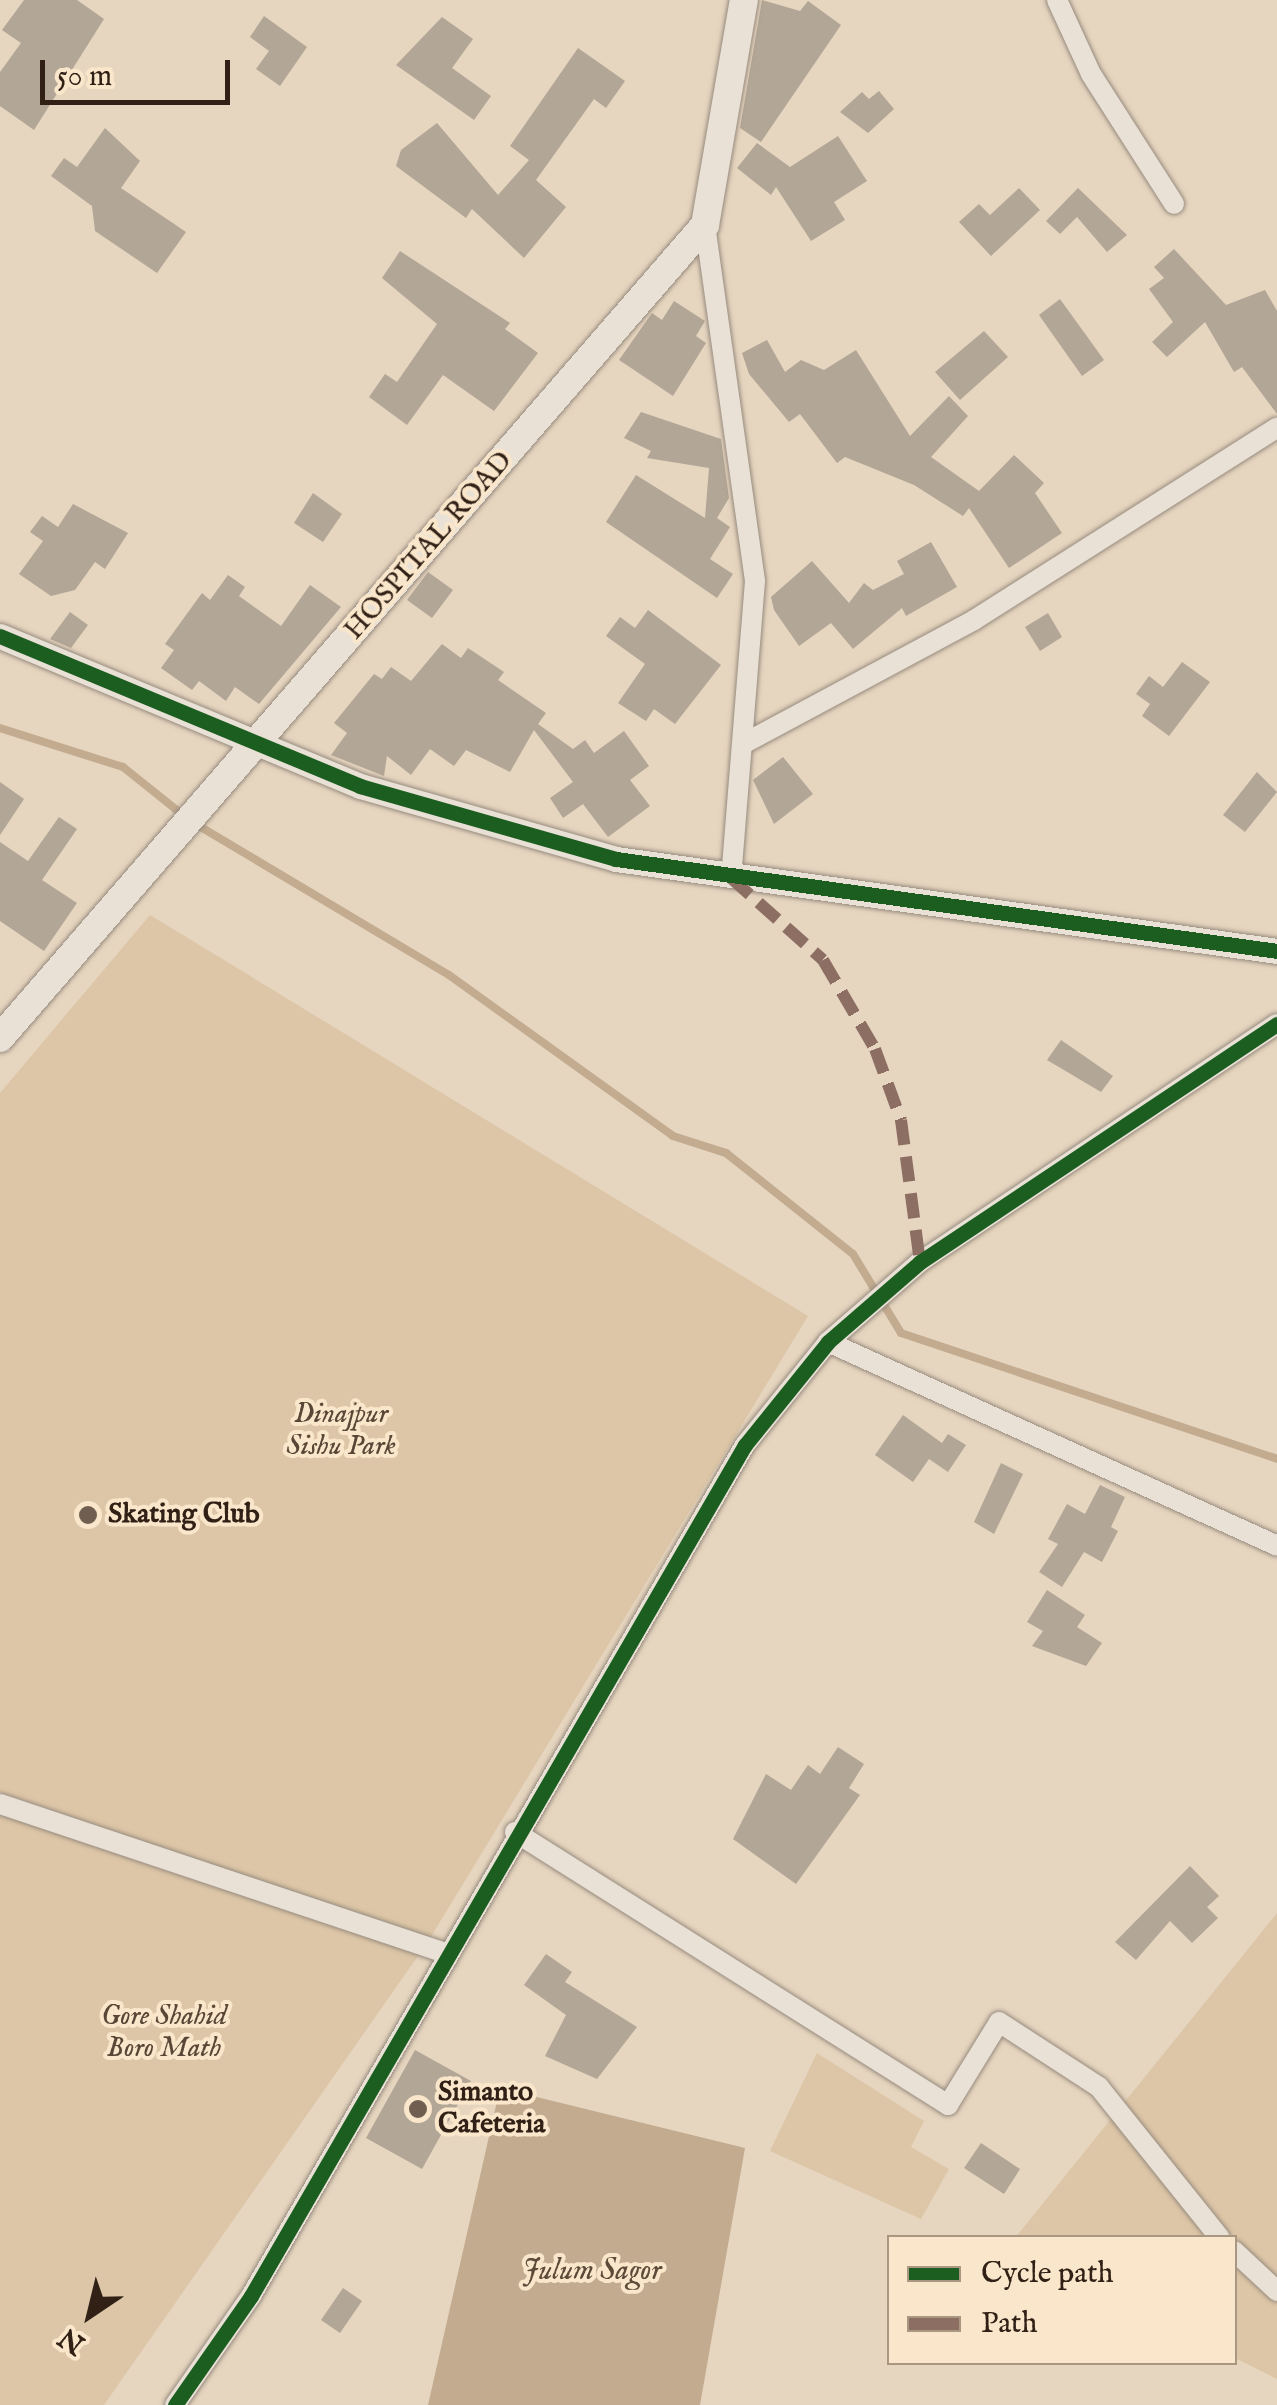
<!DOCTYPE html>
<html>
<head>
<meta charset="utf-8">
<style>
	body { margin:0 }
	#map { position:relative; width:1277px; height:2405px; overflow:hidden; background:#e6d5bf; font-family:"IM FELL English",serif }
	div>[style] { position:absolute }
	.green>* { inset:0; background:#ddc6a7 }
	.water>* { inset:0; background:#c2ab8f }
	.stream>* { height:8px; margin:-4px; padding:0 4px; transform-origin:4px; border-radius:4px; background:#c2ab8f }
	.building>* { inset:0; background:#b2a696 }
	.roads { filter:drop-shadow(0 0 2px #978b7e) drop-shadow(0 0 2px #978b7e) }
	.minor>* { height:20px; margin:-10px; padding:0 10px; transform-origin:10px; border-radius:10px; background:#e9e1d6 }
	.tertiary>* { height:25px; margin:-12.5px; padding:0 12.5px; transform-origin:12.5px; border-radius:12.5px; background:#e9e1d6 }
	.secondary>* { height:28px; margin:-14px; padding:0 14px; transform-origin:14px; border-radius:14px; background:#e9e1d6 }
	.quiet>* { height:12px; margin-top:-6px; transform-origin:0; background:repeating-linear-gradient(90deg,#8d6e63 0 25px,transparent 0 37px) }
	.cycleway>* { height:15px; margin:-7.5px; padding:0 7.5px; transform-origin:7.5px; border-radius:7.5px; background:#1b5e20 }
	.dots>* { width:28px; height:28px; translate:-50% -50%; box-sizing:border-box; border:5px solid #fae6ca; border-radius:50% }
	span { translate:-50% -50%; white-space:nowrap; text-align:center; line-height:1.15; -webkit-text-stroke:8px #fae6ca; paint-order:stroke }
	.street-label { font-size:28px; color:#302016 }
	.park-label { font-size:28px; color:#594636; font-style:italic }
	.poi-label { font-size:28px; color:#302016; font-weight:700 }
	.left { translate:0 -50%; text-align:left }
	.water-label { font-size:30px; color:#5e4a39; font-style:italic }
	.legend { position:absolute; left:887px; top:2235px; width:350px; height:130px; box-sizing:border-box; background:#fae6ca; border:2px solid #a99782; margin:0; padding:12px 18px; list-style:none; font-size:30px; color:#302016 }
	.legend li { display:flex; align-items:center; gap:20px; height:50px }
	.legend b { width:50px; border:2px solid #a99782 }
	.north { position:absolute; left:40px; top:2265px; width:100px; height:100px; -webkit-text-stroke:8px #fae6ca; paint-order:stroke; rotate:215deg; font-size:28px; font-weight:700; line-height:40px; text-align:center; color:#302016 }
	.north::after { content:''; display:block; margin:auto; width:35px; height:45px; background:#302016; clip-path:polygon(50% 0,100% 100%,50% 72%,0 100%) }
	.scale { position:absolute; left:40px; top:60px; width:190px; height:45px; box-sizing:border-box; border:5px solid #302016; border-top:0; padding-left:12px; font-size:30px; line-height:35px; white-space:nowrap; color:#302016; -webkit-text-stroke:8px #fae6ca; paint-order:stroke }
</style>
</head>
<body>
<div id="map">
	<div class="green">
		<i style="clip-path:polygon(150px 915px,808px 1316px,429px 1940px,0 1792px,0 1093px)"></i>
		<i style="clip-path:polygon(0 1812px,427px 1943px,104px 2405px,0 2405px)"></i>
		<i style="clip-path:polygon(1277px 1913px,1277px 2379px,1235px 2358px,1234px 2238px,1015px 2238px)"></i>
		<i style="clip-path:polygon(817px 2053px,924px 2121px,911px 2147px,949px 2169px,921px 2219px,770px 2151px)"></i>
	</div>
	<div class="water">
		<i style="clip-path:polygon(500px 2088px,745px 2148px,700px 2405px,428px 2405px)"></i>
	</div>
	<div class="stream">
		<i style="left:0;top:728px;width:129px;rotate:17.6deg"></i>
		<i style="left:123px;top:767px;width:77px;rotate:38.7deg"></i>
		<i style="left:194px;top:823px;width:297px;rotate:30.8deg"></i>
		<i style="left:449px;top:975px;width:276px;rotate:35.7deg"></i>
		<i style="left:673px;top:1136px;width:56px;rotate:17.8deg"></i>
		<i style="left:726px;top:1153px;width:162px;rotate:38.5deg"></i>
		<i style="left:853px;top:1254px;width:92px;rotate:58.7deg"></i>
		<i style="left:901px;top:1333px;width:397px;rotate:18.5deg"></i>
	</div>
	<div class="building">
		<i style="clip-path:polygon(24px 0,77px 0,104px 19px,34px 130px,0 106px,0 72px,21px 43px,2px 30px)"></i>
		<i style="clip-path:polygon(762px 0,800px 11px,808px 1px,841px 25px,761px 142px,740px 128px)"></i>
		<i style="clip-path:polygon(264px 16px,307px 47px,280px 86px,256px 69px,269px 51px,250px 37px)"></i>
		<i style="clip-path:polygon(442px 17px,473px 39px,452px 68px,491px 96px,474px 120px,396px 65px)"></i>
		<i style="clip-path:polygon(578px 48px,625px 81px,606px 108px,594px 99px,536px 180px,566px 207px,524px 258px,472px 209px,466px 218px,396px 166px,401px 150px,437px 123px,498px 195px,529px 160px,510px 146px)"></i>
		<i style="clip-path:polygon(879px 91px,894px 109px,868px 133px,840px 112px,862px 92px,869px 99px)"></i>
		<i style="clip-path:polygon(105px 128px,140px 161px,121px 188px,186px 232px,157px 273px,95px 231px,92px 206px,51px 176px,64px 158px,77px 167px)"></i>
		<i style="clip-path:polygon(838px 136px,867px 181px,834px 202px,845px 220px,811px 241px,776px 187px,771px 195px,737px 168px,757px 143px,790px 167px)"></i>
		<i style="clip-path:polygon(1019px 188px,1040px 210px,991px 256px,959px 222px,979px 204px,990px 215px)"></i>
		<i style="clip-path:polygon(1078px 188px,1127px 235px,1107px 252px,1077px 217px,1060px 234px,1046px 221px)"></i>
		<i style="clip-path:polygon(1174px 249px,1226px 305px,1265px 290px,1277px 311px,1277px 414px,1242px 367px,1234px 372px,1205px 322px,1167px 357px,1152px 342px,1173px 322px,1149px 289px,1164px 278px,1154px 267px)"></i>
		<i style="clip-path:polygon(400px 251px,510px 323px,505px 329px,538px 353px,494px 411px,443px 375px,407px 425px,369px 397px,385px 374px,397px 382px,437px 324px,382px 278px)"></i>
		<i style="clip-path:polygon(1060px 299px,1104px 360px,1082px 376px,1039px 315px)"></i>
		<i style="clip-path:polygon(674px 301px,705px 321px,696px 336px,706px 343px,673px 396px,619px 360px,652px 313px,662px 320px)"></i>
		<i style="clip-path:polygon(984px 331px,1008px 357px,960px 400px,935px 372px)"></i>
		<i style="clip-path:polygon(767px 340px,785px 372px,801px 360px,824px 370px,856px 350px,910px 436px,949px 396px,968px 416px,931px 457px,979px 491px,1014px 455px,1044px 483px,1035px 493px,1062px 533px,1009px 568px,969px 508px,963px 516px,914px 485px,845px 457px,837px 463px,800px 414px,789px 422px,749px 374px,742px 353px)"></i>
		<i style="clip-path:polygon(641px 412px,721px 439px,729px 498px,717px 518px,730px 527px,710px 559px,733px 574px,717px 598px,606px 522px,636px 475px,705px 518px,709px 468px,647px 458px,651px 451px,624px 438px)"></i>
		<i style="clip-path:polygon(313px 493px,342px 514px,323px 542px,294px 523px)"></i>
		<i style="clip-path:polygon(73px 504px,128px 533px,105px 569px,95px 562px,75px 590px,51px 596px,19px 574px,43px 541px,30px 532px,42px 516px,58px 527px)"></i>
		<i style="clip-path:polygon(931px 542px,957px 587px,906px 616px,902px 608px,853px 649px,831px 623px,799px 646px,774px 610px,771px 597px,812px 561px,849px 603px,864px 583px,873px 590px,904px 574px,897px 561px)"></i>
		<i style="clip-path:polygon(428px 572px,453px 590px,432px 618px,407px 600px)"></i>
		<i style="clip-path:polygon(228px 575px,245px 587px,239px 596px,281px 626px,310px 585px,341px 607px,259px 704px,235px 687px,226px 701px,199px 681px,192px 690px,161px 668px,174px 650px,165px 644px,202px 593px,210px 600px)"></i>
		<i style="clip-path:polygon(648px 610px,721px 665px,675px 724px,654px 709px,646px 721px,618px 703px,645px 664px,606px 636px,620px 617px,635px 628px)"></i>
		<i style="clip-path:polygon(70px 612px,88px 625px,71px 648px,50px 639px)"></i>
		<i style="clip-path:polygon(1048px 613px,1062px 637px,1040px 651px,1025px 627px)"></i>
		<i style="clip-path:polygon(442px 644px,461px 658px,468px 648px,504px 672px,498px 680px,546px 713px,538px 724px,573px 749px,585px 740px,594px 753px,624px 731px,649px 766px,630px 780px,650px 806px,608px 837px,583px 804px,563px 818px,550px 798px,573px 782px,534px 730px,510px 772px,466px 750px,454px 766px,430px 749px,411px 775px,387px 756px,384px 776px,331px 755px,347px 733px,334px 723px,374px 674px,382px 679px,391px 667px,411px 681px)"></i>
		<i style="clip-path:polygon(1182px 662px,1210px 682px,1169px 736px,1142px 716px,1150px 704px,1136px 694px,1149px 676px,1163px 687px)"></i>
		<i style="clip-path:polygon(783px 757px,813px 794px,774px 824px,753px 780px)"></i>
		<i style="clip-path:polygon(1257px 772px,1277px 792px,1245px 832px,1223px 815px)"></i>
		<i style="clip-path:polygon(0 782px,24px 799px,0 835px)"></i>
		<i style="clip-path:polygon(59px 817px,77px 829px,42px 880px,77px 903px,44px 951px,0 921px,0 842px,28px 861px)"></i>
		<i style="clip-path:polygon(1061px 1040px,1113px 1076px,1101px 1092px,1047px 1060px)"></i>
		<i style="clip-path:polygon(903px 1415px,942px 1443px,948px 1434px,966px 1445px,948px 1472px,929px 1459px,913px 1482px,875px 1455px)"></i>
		<i style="clip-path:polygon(1001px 1463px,1023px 1474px,994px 1534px,974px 1522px)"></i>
		<i style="clip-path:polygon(1100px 1485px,1125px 1497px,1111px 1527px,1118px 1531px,1102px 1562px,1084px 1552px,1062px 1587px,1039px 1572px,1058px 1544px,1048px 1539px,1067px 1504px,1085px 1514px)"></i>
		<i style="clip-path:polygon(1047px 1590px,1085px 1615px,1077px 1627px,1102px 1643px,1086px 1666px,1032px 1646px,1043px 1631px,1027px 1622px)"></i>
		<i style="clip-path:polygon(838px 1747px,864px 1764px,849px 1788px,860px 1795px,796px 1884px,733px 1839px,766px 1774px,791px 1790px,808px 1765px,820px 1774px)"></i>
		<i style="clip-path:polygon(1190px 1866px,1219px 1896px,1207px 1907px,1218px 1918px,1192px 1943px,1170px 1921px,1136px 1960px,1115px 1942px)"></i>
		<i style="clip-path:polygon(546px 1954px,572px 1972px,565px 1982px,637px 2027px,597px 2079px,545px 2056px,566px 2015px,524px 1985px)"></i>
		<i style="clip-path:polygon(415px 2050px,471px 2081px,422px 2169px,366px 2138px)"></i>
		<i style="clip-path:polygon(981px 2143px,1020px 2169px,1004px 2194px,964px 2168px)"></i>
		<i style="clip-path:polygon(343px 2288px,362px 2301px,340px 2333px,321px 2320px)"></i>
	</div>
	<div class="roads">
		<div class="minor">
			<i style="left:1057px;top:0;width:81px;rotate:65.3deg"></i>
			<i style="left:1091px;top:74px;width:154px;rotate:57.4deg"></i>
			<i style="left:705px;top:225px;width:359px;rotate:82deg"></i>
			<i style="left:755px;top:581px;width:298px;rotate:94.6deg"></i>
			<i style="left:743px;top:744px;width:262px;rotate:-28.2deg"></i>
			<i style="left:974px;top:620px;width:359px;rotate:-32.4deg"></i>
			<i style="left:828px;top:1342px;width:493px;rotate:24.4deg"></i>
			<i style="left:0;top:1804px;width:470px;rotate:18.5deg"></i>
			<i style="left:515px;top:1832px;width:512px;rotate:32.23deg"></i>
			<i style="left:948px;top:2105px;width:97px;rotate:-58.4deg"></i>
			<i style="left:999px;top:2022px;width:119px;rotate:33deg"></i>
			<i style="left:1099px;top:2087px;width:193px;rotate:51.3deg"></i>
			<i style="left:1234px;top:2251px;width:59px;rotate:42.9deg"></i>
			<i style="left:175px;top:2405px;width:133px;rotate:-55.1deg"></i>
			<i style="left:251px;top:2296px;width:984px;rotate:-59.87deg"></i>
			<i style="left:745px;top:1445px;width:132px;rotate:-51.1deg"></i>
			<i style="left:828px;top:1342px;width:122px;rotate:-41deg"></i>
			<i style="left:920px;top:1262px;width:429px;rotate:-33.7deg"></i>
		</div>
		<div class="tertiary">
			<i style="left:0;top:636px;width:390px;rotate:22.6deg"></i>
			<i style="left:360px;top:786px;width:266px;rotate:15.9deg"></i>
			<i style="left:616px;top:859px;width:667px;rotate:7.92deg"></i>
		</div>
		<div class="secondary">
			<i style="left:0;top:1038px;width:1076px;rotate:-49.07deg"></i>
			<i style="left:705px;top:225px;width:228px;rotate:-80.2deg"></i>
		</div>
	</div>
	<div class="quiet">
		<i style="left:731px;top:878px;width:123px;rotate:41.7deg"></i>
		<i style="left:823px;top:960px;width:103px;rotate:59.7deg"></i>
		<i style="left:875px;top:1049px;width:76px;rotate:69.9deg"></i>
		<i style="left:901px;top:1120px;width:143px;rotate:82.4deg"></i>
	</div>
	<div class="cycleway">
		<i style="left:0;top:636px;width:390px;rotate:22.6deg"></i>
		<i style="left:360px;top:786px;width:266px;rotate:15.9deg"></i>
		<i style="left:616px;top:859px;width:667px;rotate:7.92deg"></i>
		<i style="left:175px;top:2405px;width:133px;rotate:-55.1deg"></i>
		<i style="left:251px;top:2296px;width:984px;rotate:-59.87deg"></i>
		<i style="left:745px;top:1445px;width:132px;rotate:-51.1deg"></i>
		<i style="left:828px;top:1342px;width:122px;rotate:-41deg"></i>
		<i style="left:920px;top:1262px;width:429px;rotate:-33.7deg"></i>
	</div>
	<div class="dots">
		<i style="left:88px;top:1515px;background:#705f51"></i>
		<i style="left:418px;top:2109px;background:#705f51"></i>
	</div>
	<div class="street-label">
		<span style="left:429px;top:546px;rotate:-49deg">HOSPITAL ROAD</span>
	</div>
	<div class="park-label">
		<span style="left:341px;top:1431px">Dinajpur<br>Sishu Park</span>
		<span style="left:164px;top:2033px">Gore Shahid<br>Boro Math</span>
	</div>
	<div class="poi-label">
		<span class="left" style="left:108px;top:1515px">Skating Club</span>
		<span class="left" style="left:438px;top:2109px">Simanto<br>Cafeteria</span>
	</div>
	<div class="water-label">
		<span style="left:592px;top:2271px">Julum Sagor</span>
	</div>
	<ul class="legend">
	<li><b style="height:12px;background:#1b5e20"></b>Cycle path</li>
	<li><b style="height:12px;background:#8d6e63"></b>Path</li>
	</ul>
	<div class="north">N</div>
	<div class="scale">50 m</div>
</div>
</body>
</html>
